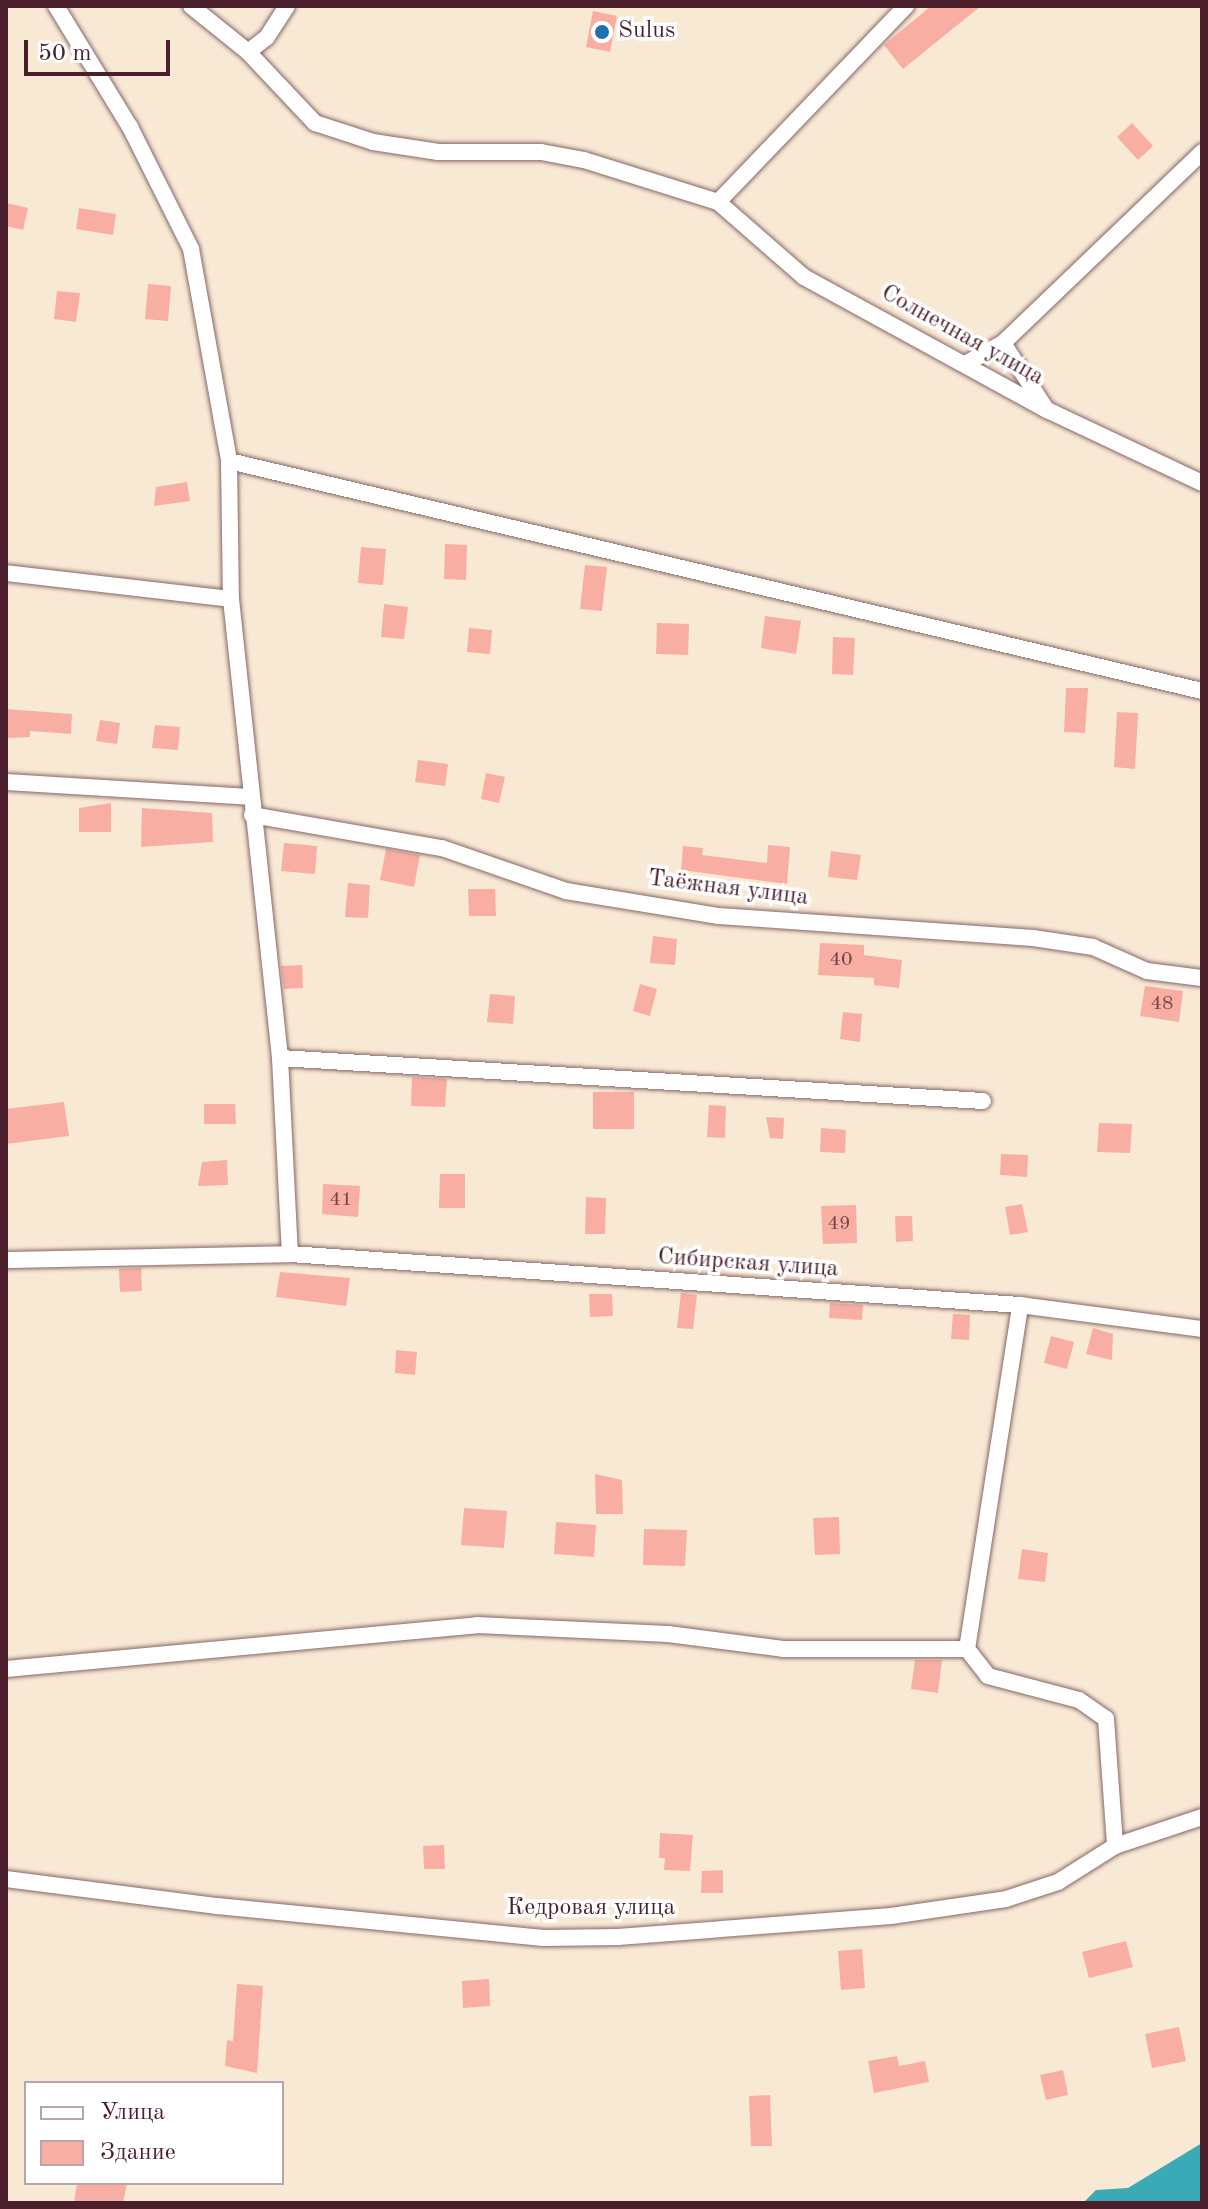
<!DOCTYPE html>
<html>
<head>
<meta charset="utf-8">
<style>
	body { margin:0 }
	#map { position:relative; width:1208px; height:2209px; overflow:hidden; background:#f8e9d5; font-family:"Old Standard TT",serif }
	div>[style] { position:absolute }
	.water>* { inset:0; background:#3aabb6 }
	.building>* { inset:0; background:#f8aea3 }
	.roads { filter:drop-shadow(0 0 2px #876666) drop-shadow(0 0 2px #876666) }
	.minor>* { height:16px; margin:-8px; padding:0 8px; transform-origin:8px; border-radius:8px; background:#fff }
	.dots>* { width:22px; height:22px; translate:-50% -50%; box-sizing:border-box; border:4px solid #fff; border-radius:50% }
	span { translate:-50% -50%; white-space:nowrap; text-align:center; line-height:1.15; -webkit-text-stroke:7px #fff; paint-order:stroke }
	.number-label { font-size:20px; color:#764349 }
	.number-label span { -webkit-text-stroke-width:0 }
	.poi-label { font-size:24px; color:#4a1f2b }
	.left { translate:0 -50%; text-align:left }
	.street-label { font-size:24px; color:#4a1f2b }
	.frame { position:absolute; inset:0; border:8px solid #4a1f2b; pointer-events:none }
	.legend { position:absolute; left:24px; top:2081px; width:260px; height:104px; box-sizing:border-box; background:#fff; border:2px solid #b7a5aa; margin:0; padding:10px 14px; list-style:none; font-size:24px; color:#4a1f2b }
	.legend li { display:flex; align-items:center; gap:16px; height:40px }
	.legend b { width:40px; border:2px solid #b7a5aa }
	.scale { position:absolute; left:24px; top:40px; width:146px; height:36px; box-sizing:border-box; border:4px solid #4a1f2b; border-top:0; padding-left:10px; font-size:24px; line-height:28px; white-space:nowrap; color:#4a1f2b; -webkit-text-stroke:6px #fff; paint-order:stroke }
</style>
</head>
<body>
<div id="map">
	<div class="water">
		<i style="clip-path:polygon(1202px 2143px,1202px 2203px,1083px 2203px,1096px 2190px,1128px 2188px)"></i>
	</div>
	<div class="building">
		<i style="clip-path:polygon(931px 6px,981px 6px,903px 69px,884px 45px)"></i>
		<i style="clip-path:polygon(593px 11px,617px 16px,610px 52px,586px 47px)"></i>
		<i style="clip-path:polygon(1132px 123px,1153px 146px,1138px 160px,1117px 137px)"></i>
		<i style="clip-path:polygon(6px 203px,28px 208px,23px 230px,6px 226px)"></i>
		<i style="clip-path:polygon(79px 208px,116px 214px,113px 235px,76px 229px)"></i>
		<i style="clip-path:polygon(148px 284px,171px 286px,168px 321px,145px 319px)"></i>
		<i style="clip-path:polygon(57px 291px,80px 293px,76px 322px,54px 319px)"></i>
		<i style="clip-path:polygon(187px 482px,190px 501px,154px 506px,156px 487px)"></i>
		<i style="clip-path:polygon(445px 544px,467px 545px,466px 580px,444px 579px)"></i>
		<i style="clip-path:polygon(361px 547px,386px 549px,383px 585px,358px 583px)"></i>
		<i style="clip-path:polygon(585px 565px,607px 567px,602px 611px,580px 609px)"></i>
		<i style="clip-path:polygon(384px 604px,408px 607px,404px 639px,381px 637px)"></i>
		<i style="clip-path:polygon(765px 616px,801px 621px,796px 654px,761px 648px)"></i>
		<i style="clip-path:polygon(657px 623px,689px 624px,688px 655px,656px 654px)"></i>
		<i style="clip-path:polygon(469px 628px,492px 630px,490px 654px,467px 652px)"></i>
		<i style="clip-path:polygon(833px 637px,855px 638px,853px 675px,832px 674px)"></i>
		<i style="clip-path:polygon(1066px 688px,1088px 688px,1085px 733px,1064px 732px)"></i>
		<i style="clip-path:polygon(6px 709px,72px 714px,71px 734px,30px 731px,30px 737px,6px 738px)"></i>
		<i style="clip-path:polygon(1117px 712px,1138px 713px,1135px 769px,1114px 767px)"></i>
		<i style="clip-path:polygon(100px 720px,120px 723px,117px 744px,96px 741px)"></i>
		<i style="clip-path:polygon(155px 725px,180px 727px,178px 750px,152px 748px)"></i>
		<i style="clip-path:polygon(418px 760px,448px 764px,445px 786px,415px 782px)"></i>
		<i style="clip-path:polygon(486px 773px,505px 777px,499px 803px,481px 799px)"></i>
		<i style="clip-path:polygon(111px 803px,111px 832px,79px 832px,79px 808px)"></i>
		<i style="clip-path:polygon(142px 808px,212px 813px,213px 842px,141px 847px)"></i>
		<i style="clip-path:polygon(284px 843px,317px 846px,315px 874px,281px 871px)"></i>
		<i style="clip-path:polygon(768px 845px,790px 847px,787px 884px,681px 870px,683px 846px,703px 848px,702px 855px,767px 863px)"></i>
		<i style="clip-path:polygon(386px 849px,420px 855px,414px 887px,380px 880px)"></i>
		<i style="clip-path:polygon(831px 851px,861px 855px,857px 880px,828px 877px)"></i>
		<i style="clip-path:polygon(348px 883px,370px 885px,368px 918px,345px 917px)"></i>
		<i style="clip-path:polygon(468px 889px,495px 889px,496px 916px,469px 916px)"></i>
		<i style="clip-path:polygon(653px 936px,677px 939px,675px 965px,650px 963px)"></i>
		<i style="clip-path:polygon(820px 943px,864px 945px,864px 955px,902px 960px,899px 988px,874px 985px,874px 978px,818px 975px)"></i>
		<i style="clip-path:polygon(302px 965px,303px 988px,284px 989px,281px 966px)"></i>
		<i style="clip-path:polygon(640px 984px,657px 989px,650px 1016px,633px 1011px)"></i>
		<i style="clip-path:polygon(1145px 986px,1183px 991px,1179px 1022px,1140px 1016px)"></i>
		<i style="clip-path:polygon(490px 994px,515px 996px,513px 1024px,487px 1022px)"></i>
		<i style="clip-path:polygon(843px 1012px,862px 1014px,860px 1042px,840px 1039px)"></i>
		<i style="clip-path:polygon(412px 1077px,447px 1079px,445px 1107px,411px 1106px)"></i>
		<i style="clip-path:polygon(593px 1092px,634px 1092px,634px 1129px,593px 1129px)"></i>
		<i style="clip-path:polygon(64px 1102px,69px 1136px,6px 1144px,6px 1109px)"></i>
		<i style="clip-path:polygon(204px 1104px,235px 1104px,236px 1124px,204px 1124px)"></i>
		<i style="clip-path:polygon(709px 1105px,726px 1106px,725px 1138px,707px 1137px)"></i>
		<i style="clip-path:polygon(766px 1117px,784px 1118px,783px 1139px,770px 1138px)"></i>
		<i style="clip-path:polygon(1099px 1123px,1132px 1124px,1130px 1153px,1097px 1152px)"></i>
		<i style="clip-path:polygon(821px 1128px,846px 1130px,845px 1153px,820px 1152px)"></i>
		<i style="clip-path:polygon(1001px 1154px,1028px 1155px,1027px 1177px,1000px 1175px)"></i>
		<i style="clip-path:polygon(227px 1160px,228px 1185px,198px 1186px,202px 1162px)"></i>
		<i style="clip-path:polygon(440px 1174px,465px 1174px,465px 1208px,439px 1208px)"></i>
		<i style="clip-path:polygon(323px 1184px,360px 1186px,358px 1217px,322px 1214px)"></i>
		<i style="clip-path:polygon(586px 1197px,606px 1198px,605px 1234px,585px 1234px)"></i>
		<i style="clip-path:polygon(1022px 1204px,1028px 1232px,1010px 1235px,1005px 1207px)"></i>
		<i style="clip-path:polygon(856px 1205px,857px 1243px,823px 1244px,821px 1206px)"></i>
		<i style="clip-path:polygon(895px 1216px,912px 1216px,913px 1241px,896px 1242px)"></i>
		<i style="clip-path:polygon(141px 1268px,142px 1291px,120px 1292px,119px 1269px)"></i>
		<i style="clip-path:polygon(280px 1272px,350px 1278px,346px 1306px,276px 1297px)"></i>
		<i style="clip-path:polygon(681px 1293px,697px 1295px,693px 1329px,677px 1328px)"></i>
		<i style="clip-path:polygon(589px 1294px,612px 1294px,613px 1316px,590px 1317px)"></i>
		<i style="clip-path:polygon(830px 1303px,863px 1305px,862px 1320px,829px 1318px)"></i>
		<i style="clip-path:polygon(953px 1314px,970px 1315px,969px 1340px,951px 1339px)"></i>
		<i style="clip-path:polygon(1093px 1328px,1113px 1334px,1112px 1360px,1086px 1354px)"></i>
		<i style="clip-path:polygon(1051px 1336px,1074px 1342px,1067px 1369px,1044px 1363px)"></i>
		<i style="clip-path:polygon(396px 1350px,417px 1352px,415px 1375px,395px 1373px)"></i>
		<i style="clip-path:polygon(595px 1474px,622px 1480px,623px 1514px,596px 1514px)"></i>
		<i style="clip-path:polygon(464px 1508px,507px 1511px,504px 1548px,461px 1545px)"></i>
		<i style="clip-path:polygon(839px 1517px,840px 1554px,815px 1555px,813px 1518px)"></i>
		<i style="clip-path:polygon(556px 1522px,596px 1525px,594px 1557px,554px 1554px)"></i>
		<i style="clip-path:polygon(644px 1529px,687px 1530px,685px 1566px,643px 1565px)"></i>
		<i style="clip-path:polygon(1022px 1549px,1048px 1553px,1045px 1582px,1018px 1579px)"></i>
		<i style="clip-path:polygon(915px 1660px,942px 1660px,938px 1693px,911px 1689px)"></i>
		<i style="clip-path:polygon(660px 1833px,693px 1835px,690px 1871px,664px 1870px,665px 1858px,659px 1858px)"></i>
		<i style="clip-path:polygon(444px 1845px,445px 1869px,424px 1869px,423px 1846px)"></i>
		<i style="clip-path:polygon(723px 1870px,723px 1893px,701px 1893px,702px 1871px)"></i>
		<i style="clip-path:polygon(1126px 1941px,1133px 1967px,1089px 1978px,1082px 1952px)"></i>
		<i style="clip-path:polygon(862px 1949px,865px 1988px,841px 1990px,838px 1951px)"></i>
		<i style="clip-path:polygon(489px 1979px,490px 2006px,463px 2008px,462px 1981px)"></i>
		<i style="clip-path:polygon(237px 1984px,263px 1986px,257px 2073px,225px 2066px,227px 2040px,233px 2041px)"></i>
		<i style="clip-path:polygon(1179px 2027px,1186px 2061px,1152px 2068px,1145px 2034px)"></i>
		<i style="clip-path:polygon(897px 2056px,899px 2066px,925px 2061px,929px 2082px,874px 2093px,868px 2061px)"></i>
		<i style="clip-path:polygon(1063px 2070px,1068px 2095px,1046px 2100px,1040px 2075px)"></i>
		<i style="clip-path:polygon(770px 2095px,772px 2146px,751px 2146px,749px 2096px)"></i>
		<i style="clip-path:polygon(77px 2183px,127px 2183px,123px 2203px,74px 2203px)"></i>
	</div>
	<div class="roads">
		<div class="minor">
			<i style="left:56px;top:6px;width:142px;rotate:58.6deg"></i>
			<i style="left:130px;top:127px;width:136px;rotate:63.4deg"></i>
			<i style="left:191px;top:249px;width:215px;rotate:79.8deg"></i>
			<i style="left:229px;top:461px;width:138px;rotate:89.2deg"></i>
			<i style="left:231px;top:599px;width:462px;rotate:83.9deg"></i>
			<i style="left:280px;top:1058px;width:196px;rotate:87.1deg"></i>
			<i style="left:191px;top:6px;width:73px;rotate:38.9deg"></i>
			<i style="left:248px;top:52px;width:98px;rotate:46.7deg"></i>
			<i style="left:315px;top:123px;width:61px;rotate:18.1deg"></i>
			<i style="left:373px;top:142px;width:66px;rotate:8.7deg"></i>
			<i style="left:438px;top:152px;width:103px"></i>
			<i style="left:541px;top:152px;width:44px;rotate:10.5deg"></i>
			<i style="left:584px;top:160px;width:140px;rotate:17.4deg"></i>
			<i style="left:718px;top:202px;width:114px;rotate:41.1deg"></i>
			<i style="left:804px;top:277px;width:277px;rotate:28.7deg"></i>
			<i style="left:1047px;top:410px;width:171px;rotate:25.2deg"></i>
			<i style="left:248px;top:52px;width:24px;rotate:-38deg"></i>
			<i style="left:267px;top:37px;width:37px;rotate:-57deg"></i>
			<i style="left:718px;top:202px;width:272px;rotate:-46.2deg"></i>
			<i style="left:1003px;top:343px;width:79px;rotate:56.9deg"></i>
			<i style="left:965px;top:364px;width:43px;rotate:-28.9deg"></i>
			<i style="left:1003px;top:343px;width:276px;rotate:-43.8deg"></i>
			<i style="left:229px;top:461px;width:1000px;rotate:13.3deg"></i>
			<i style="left:6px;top:573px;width:226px;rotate:6.6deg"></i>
			<i style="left:6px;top:782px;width:244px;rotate:3.5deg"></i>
			<i style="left:252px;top:815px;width:193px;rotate:9.9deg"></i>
			<i style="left:442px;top:848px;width:131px;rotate:19.1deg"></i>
			<i style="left:566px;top:891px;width:155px;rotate:9.3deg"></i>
			<i style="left:719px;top:916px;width:315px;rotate:4deg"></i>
			<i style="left:1033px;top:938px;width:61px;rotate:8.5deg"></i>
			<i style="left:1093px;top:947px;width:59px;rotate:24deg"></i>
			<i style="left:1147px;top:971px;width:55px;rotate:7.3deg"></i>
			<i style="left:280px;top:1058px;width:704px;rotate:3.5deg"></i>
			<i style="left:6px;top:1260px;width:284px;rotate:-1.2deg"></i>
			<i style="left:290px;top:1254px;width:732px;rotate:4deg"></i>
			<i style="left:1020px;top:1305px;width:184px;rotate:7.5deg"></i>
			<i style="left:967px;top:1649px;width:348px;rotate:-81.2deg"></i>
			<i style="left:6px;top:1669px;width:473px;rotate:-5.3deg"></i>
			<i style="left:477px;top:1625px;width:191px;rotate:2.7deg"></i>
			<i style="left:668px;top:1634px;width:116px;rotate:7.4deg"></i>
			<i style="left:783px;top:1649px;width:184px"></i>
			<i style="left:967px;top:1649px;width:34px;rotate:52deg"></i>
			<i style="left:988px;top:1676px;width:94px;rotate:14.8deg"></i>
			<i style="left:1079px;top:1700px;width:33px;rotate:35deg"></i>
			<i style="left:1106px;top:1719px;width:127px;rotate:85.9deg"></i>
			<i style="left:6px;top:1879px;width:213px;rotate:7.3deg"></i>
			<i style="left:217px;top:1906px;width:328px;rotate:5.6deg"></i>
			<i style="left:543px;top:1938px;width:75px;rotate:-0.8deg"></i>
			<i style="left:618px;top:1937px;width:274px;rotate:-4.4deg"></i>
			<i style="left:891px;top:1916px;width:116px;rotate:-8.4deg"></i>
			<i style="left:1006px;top:1899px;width:55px;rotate:-18.1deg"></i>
			<i style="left:1058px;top:1882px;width:67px;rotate:-32.3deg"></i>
			<i style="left:1115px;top:1846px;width:92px;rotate:-18.4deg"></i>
		</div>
	</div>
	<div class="dots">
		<i style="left:602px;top:32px;background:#1f6fb2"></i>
	</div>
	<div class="number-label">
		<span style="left:841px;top:960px">40</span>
		<span style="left:1162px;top:1004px">48</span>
		<span style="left:341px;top:1200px">41</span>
		<span style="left:839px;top:1224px">49</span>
	</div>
	<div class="poi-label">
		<span class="left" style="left:618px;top:32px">Sulus</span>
	</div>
	<div class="street-label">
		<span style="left:962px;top:336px;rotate:29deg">Солнечная улица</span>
		<span style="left:728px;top:889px;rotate:7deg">Таёжная улица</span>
		<span style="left:748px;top:1264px;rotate:4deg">Сибирская улица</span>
		<span style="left:591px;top:1909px">Кедровая улица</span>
	</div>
	<div class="frame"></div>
	<ul class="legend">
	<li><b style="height:10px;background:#fff"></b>Улица</li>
	<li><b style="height:22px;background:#f8aea3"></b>Здание</li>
	</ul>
	<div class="scale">50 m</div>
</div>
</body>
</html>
